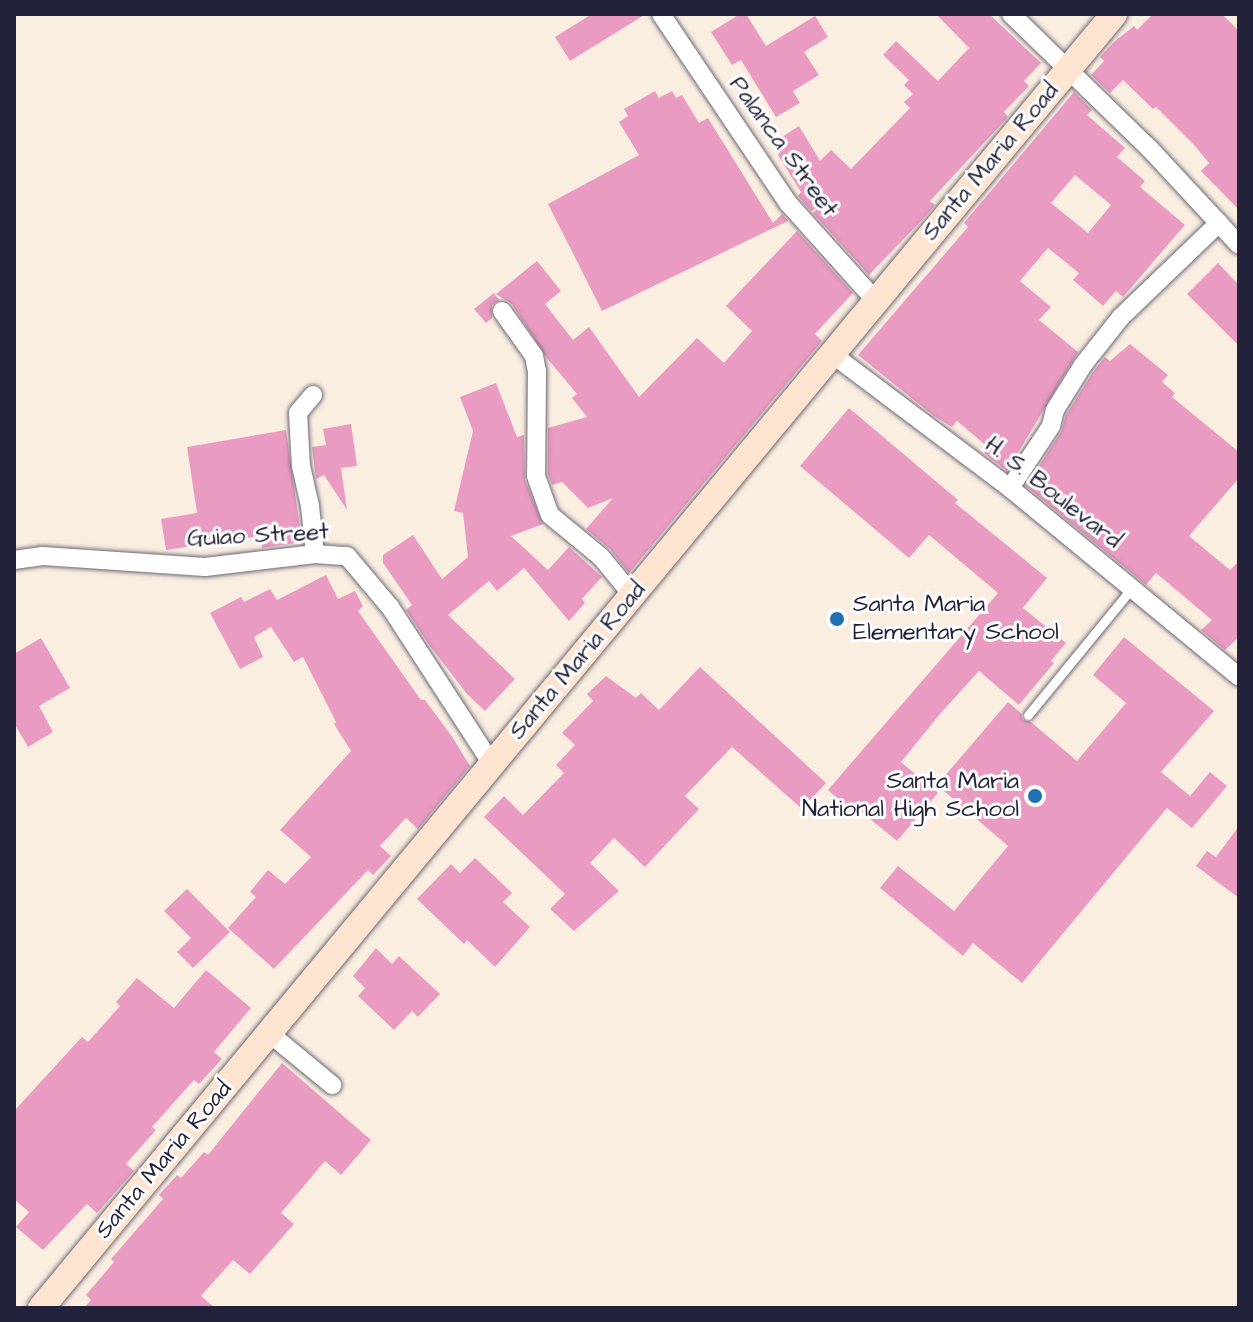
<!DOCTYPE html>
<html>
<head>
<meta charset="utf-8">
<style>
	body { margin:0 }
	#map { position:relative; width:1253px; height:1322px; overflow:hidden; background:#faeee1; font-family:"Architects Daughter",sans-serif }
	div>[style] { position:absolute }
	.building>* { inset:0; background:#e99bc2 }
	.roads { filter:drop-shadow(0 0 2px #6e6975) drop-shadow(0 0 2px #6e6975) }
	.lane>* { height:9px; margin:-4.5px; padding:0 4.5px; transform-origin:4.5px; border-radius:4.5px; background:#fff }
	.street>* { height:18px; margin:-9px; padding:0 9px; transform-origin:9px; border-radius:9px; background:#fff }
	.secondary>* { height:26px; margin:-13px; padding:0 13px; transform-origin:13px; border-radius:13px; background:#fde4d1 }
	.dots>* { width:22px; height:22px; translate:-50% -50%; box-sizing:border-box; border:4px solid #fff; border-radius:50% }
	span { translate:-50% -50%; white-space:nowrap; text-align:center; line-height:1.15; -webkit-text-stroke:6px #fff; paint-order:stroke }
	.street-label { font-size:24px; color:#22223b }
	.poi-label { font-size:24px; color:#22223b }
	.left { translate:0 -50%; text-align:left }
	.right { translate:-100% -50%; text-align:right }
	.frame { position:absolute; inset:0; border:16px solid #22223b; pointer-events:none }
</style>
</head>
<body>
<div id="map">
	<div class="building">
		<i style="clip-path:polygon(592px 14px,646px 14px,570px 61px,555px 37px)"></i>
		<i style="clip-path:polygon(740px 14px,746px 14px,766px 46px,815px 16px,828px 37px,804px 52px,819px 75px,793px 91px,800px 103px,776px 117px,741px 60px,732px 65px,711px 32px)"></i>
		<i style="clip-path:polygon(936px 14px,989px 14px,1041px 63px,1024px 81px,1029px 86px,1004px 112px,1008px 117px,930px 201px,935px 205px,922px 220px,869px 275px,813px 213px,820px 206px,811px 211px,798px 196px,801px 192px,771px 144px,799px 126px,820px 161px,831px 150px,851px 169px,910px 108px,904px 102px,913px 94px,904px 85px,909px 80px,883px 55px,896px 41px,938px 81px,969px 48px)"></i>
		<i style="clip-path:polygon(1153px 14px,1222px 14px,1239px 31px,1239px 210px,1201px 171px,1209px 163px,1195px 146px,1156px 107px,1153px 109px,1123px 80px,1110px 93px,1091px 75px,1104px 61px,1100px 57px,1114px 42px,1134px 26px,1137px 30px)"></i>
		<i style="clip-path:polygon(655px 91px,659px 98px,672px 91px,676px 98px,682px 95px,699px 123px,708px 118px,773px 223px,782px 214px,788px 221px,602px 311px,548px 204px,639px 155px,619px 122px,628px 116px,624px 109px)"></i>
		<i style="clip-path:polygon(evenodd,1074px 92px,1092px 110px,1087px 115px,1125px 148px,1117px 157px,1145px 181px,1140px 187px,1185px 225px,1123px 297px,1116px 291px,1103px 306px,1073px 280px,1079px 273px,1048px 248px,1020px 281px,1051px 307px,1039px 320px,1078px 352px,1007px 471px,984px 453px,989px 448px,957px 421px,952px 427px,934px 416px,858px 355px,968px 227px,964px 223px,1074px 92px,1075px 175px,1111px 205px,1088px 233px,1051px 203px,1075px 175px)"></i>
		<i style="clip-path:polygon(797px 231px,853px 293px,815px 334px,822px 341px,629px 573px,610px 549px,586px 529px,613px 498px,588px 508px,562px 482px,552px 485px,548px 474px,548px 428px,587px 417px,572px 398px,577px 394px,546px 357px,512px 304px,496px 294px,537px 261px,561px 291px,545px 304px,573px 340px,589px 327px,639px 397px,697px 338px,724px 363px,752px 331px,726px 306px)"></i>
		<i style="clip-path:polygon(1218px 263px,1239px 285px,1239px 346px,1187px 294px)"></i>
		<i style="clip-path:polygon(494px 293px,499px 300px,492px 305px,492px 318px,486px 323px,474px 309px)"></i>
		<i style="clip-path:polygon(1130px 344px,1168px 375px,1162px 382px,1175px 393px,1172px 397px,1239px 452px,1239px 478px,1189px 536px,1230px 570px,1239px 561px,1239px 637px,1225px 650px,1201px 630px,1212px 620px,1156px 573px,1146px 585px,1026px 486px,1061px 432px,1066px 415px,1093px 372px,1105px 357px,1110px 361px)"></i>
		<i style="clip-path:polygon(496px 383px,517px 437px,524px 435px,525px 480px,543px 524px,511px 536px,548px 570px,569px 547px,602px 577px,582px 599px,585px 603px,569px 621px,524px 568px,497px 591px,489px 581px,448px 615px,515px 679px,485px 711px,467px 694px,430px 646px,406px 610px,412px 605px,383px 563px,383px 555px,413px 535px,442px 579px,468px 557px,463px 513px,454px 511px,473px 431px,460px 397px)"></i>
		<i style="clip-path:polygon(849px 408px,958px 500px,955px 503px,1047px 578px,1023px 608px,1066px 643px,1051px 661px,1054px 663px,1019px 705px,979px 671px,940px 714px,901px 762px,938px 793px,897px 841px,859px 810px,855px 814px,828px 790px,998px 593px,929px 535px,909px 558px,800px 466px)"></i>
		<i style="clip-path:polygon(351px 424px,357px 466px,341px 468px,347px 510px,324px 475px,316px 479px,312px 447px,326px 445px,323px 429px)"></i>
		<i style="clip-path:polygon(286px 430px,302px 542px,262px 548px,261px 536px,166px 550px,161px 519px,197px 513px,187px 447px)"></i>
		<i style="clip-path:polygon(326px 575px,338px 599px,355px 591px,363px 606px,358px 611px,421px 700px,425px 700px,453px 738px,470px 766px,418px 829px,406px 818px,380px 846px,391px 856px,373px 875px,368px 870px,274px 969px,228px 928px,256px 897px,250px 892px,268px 870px,285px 884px,311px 857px,280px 830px,351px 751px,334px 724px,336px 722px,303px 657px,294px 662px,271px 627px,254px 637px,263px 657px,240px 669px,210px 613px,241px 597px,244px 602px,270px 589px,277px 600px)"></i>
		<i style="clip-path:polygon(1124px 637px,1214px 711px,1161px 772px,1190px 796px,1210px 772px,1227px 786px,1192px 828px,1167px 808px,1022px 983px,973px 943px,963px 956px,880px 888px,898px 866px,954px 911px,1008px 846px,937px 785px,1008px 702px,1021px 713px,1023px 720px,1031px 722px,1077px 761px,1126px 703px,1093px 675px)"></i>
		<i style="clip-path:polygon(41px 638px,70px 688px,39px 706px,53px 732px,28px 747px,14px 723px,14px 654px)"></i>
		<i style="clip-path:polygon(700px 667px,826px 783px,802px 809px,732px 747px,685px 796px,699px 809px,645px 867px,614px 838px,590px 863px,619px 891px,574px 931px,550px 909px,565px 894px,484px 817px,504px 796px,523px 815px,564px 773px,556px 765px,575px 745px,562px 733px,593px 701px,587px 694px,606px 676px,636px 698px,641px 693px,659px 710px)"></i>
		<i style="clip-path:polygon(1239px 826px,1239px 898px,1196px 866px,1207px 851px,1216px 857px)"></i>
		<i style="clip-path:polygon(475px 858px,512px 893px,503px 902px,530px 927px,495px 967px,467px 940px,464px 944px,417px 899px,451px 864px,460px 873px)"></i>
		<i style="clip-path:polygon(187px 889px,230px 932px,193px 968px,177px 952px,191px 938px,164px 911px)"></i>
		<i style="clip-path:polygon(376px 948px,392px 964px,399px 956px,440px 994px,418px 1017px,412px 1011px,394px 1030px,358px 996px,365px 988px,353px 976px)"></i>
		<i style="clip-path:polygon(206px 970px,251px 1008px,214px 1052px,222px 1059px,199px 1084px,194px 1080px,152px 1127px,156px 1130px,126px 1164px,134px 1171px,97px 1213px,87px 1204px,43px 1250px,16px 1227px,29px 1212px,14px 1199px,14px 1111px,82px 1037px,88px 1042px,120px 1006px,116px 1002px,137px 978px,174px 1008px)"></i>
		<i style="clip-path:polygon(282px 1063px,371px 1140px,341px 1175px,325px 1161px,281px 1213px,294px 1224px,250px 1274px,233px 1260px,201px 1296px,215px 1308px,84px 1308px,91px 1300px,86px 1295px,114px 1262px,111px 1259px,163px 1199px,159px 1195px,177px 1175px,181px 1178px,204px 1152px,208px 1155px)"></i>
	</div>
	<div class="roads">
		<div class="lane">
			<i style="left:1028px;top:715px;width:164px;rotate:-50.7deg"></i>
		</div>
		<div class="street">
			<i style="left:661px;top:14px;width:228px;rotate:56.1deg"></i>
			<i style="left:788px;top:203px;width:132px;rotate:48.1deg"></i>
			<i style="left:1011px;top:14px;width:192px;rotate:44.2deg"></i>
			<i style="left:1149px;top:148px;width:132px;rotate:47.1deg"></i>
			<i style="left:502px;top:311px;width:55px;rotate:54.6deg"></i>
			<i style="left:534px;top:356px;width:15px;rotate:79deg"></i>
			<i style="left:537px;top:371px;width:105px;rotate:90.5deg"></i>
			<i style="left:536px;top:476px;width:41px;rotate:70.3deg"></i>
			<i style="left:550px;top:515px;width:66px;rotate:39.5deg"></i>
			<i style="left:601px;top:557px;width:50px;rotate:50.6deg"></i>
			<i style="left:832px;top:354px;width:223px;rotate:37deg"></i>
			<i style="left:1010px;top:488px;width:297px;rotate:39.5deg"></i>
			<i style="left:313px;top:395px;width:23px;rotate:130deg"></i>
			<i style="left:298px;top:413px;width:53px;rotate:86.8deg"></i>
			<i style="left:301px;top:466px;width:41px;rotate:77.3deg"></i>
			<i style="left:310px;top:506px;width:48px;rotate:84.1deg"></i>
			<i style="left:1010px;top:488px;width:74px;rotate:-56.5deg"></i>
			<i style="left:1051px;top:426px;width:16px;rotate:-76deg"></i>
			<i style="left:1055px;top:410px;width:53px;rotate:-58.1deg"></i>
			<i style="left:1083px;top:365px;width:61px;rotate:-51.6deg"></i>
			<i style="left:1121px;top:317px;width:136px;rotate:-43.8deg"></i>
			<i style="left:14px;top:560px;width:29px;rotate:-8deg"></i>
			<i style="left:43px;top:556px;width:162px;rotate:3.9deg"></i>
			<i style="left:205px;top:567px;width:111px;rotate:-6.7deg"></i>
			<i style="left:315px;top:554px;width:32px;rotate:4deg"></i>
			<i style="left:347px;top:556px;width:67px;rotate:49.9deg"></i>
			<i style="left:390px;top:607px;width:187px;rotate:57deg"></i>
			<i style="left:269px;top:1033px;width:82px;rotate:39.5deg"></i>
		</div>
		<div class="secondary">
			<i style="left:41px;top:1308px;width:1681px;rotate:-50.33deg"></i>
		</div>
	</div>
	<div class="dots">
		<i style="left:837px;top:619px;background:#1f6fb2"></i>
		<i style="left:1035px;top:796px;background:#1f6fb2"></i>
	</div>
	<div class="street-label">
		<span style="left:783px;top:147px;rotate:54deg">Palanca Street</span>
		<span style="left:991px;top:162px;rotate:-50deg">Santa Maria Road</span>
		<span style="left:1053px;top:493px;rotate:38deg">H. S. Boulevard</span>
		<span style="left:258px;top:536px;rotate:-3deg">Guiao Street</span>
		<span style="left:578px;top:661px;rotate:-50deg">Santa Maria Road</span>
		<span style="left:164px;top:1160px;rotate:-50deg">Santa Maria Road</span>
	</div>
	<div class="poi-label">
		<span class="left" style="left:853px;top:619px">Santa Maria<br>Elementary School</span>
		<span class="right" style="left:1019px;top:796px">Santa Maria<br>National High School</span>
	</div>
	<div class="frame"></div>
</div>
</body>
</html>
